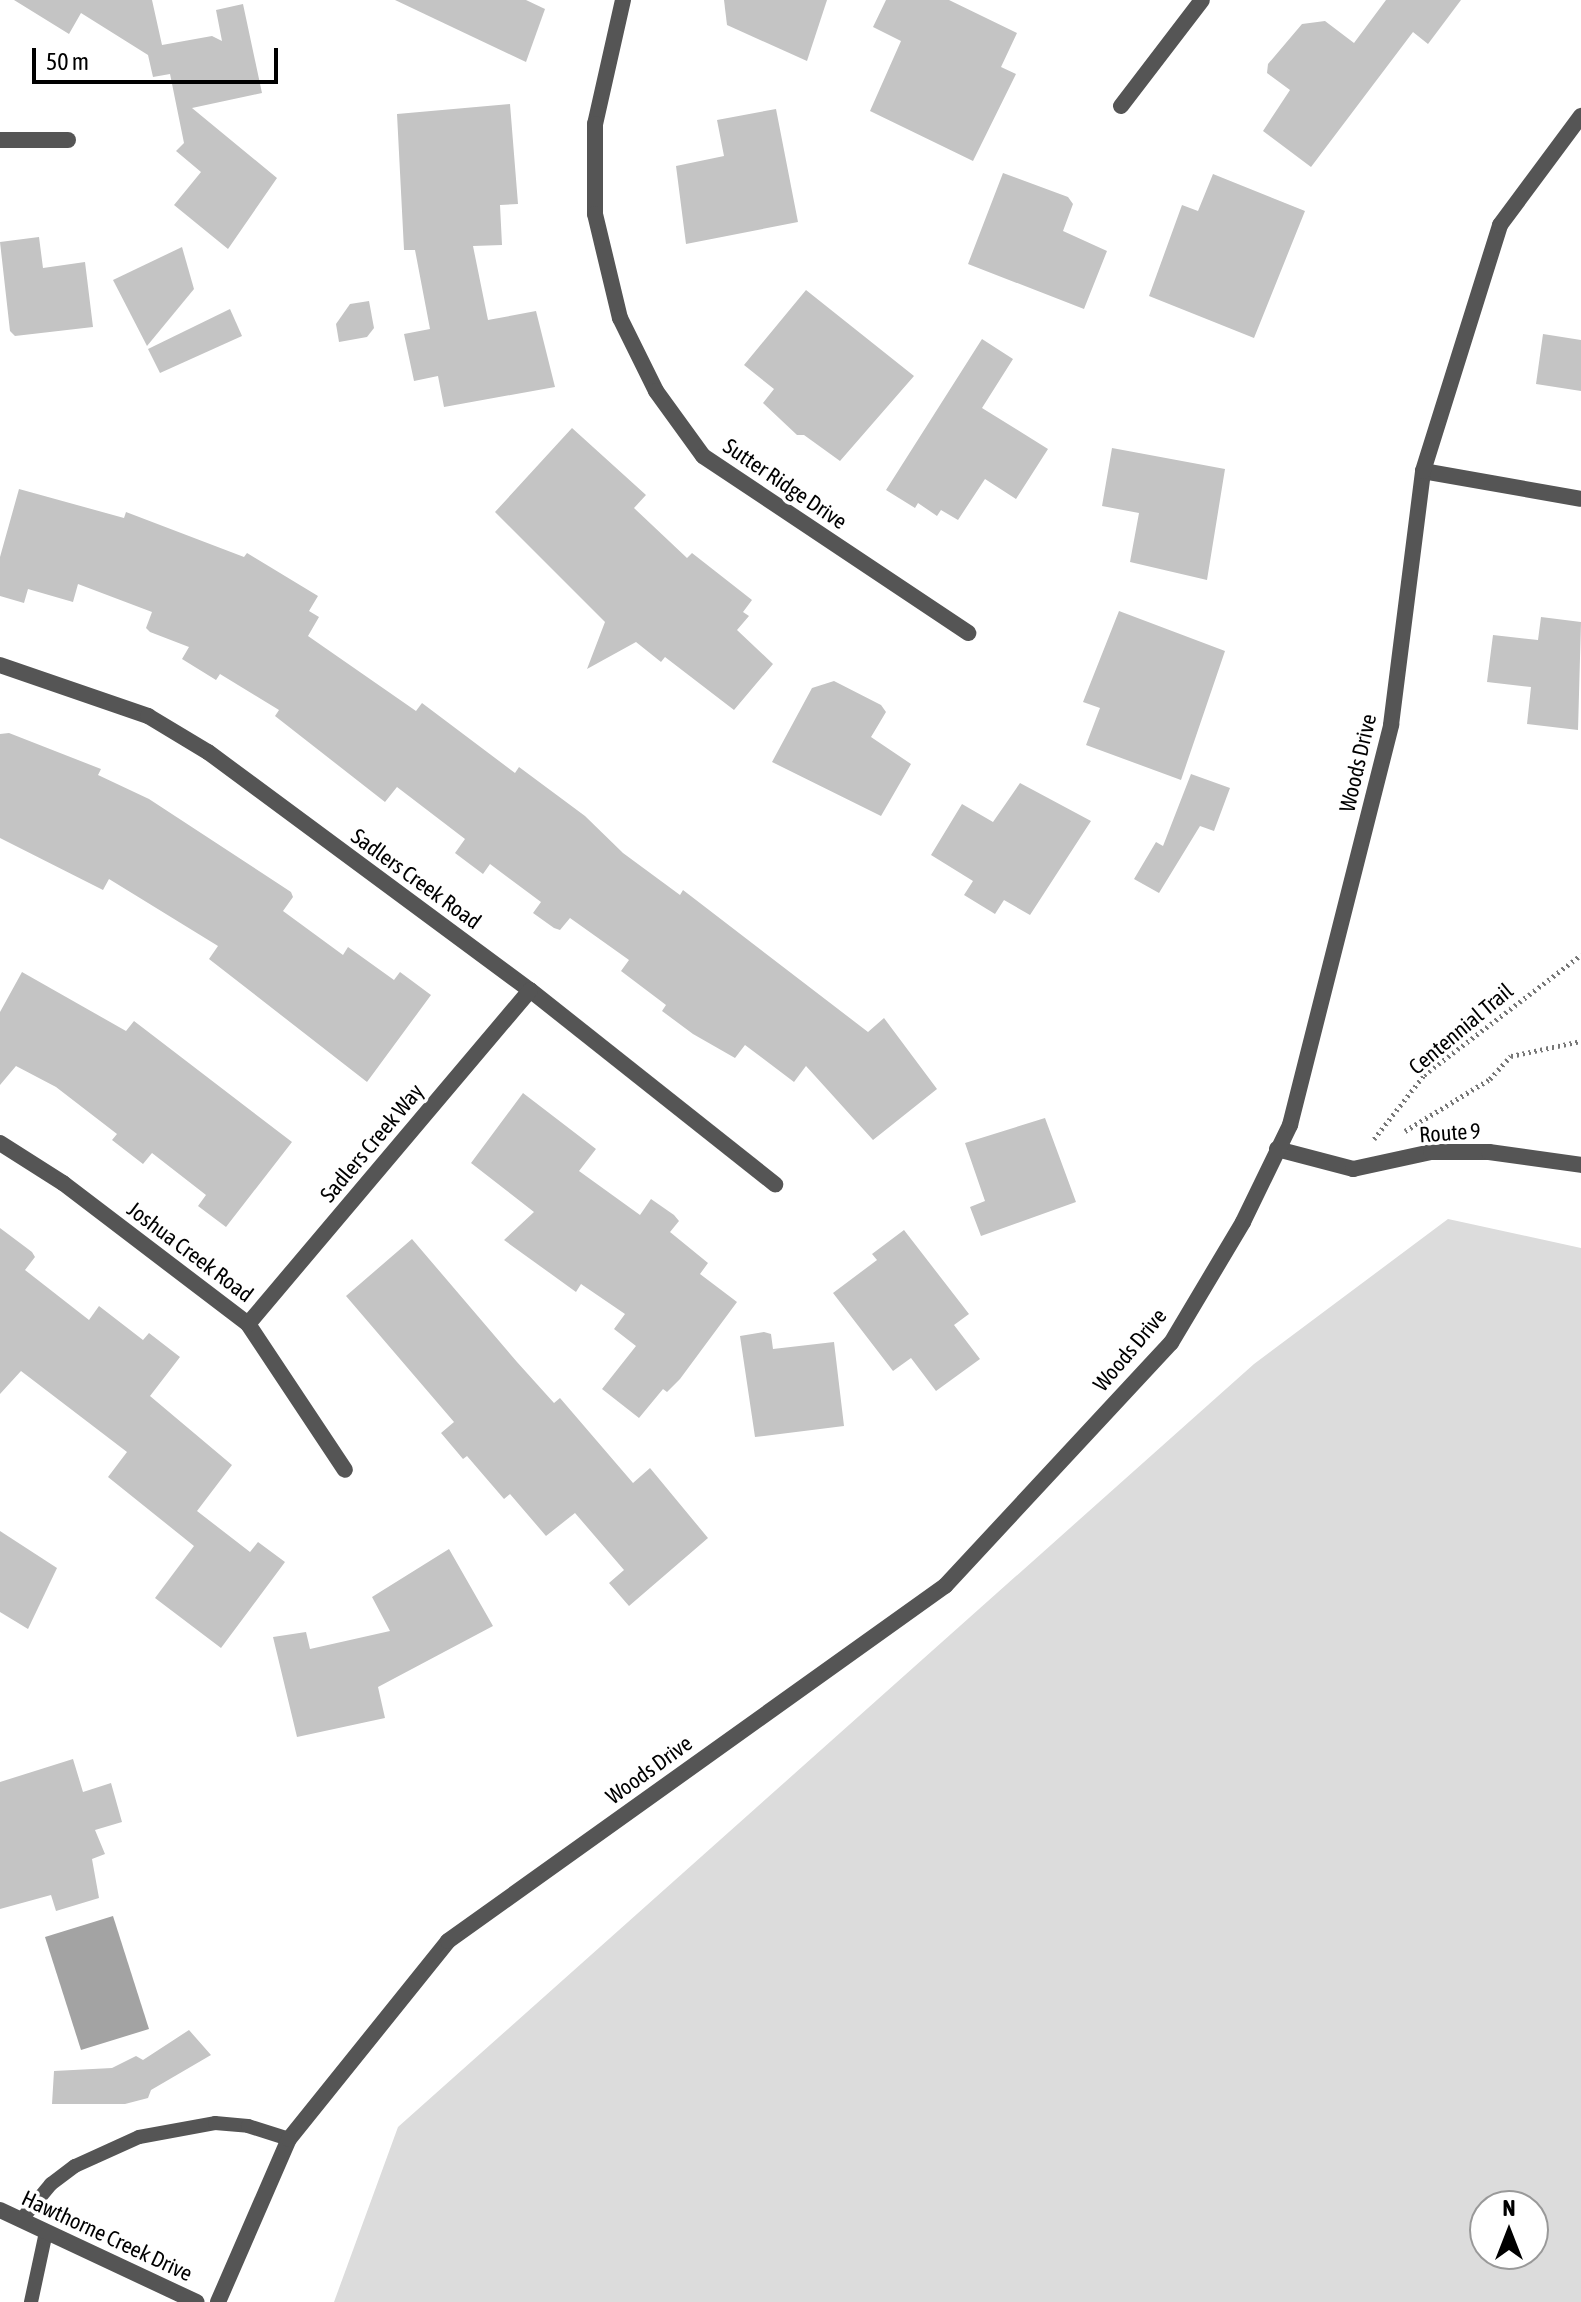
<!DOCTYPE html>
<html>
<head>
<meta charset="utf-8">
<style>
	body { margin:0 }
	#map { position:relative; width:1581px; height:2302px; overflow:hidden; background:#fff; font-family:"Asap Condensed",sans-serif }
	div>[style] { position:absolute }
	.green>* { inset:0; background:#dcdcdc }
	.water>* { inset:0; background:#a3a3a3 }
	.building>* { inset:0; background:#c4c4c4 }
	.path>* { height:5px; margin-top:-2.5px; transform-origin:0; background:repeating-linear-gradient(90deg,#777 0 2px,transparent 0 6px) }
	.service>* { height:14px; margin:-7px; padding:0 7px; transform-origin:7px; border-radius:7px; background:#555 }
	.minor>* { height:16px; margin:-8px; padding:0 8px; transform-origin:8px; border-radius:8px; background:#555 }
	.tertiary>* { height:16px; margin:-8px; padding:0 8px; transform-origin:8px; border-radius:8px; background:#555 }
	span { translate:-50% -50%; white-space:nowrap; text-align:center; line-height:1.15; -webkit-text-stroke:7px #fff; paint-order:stroke }
	.street-label { font-size:22px; color:#000 }
	.north { position:absolute; left:1469px; top:2190px; width:80px; height:80px; box-sizing:border-box; background:#fff; border:2px solid #999; border-radius:50%; rotate:0deg; font-size:22px; font-weight:700; line-height:32px; text-align:center; color:#000 }
	.north::after { content:''; display:block; margin:auto; width:28px; height:36px; background:#000; clip-path:polygon(50% 0,100% 100%,50% 72%,0 100%) }
	.scale { position:absolute; left:32px; top:48px; width:246px; height:36px; box-sizing:border-box; border:4px solid #000; border-top:0; padding-left:10px; font-size:24px; line-height:28px; white-space:nowrap; color:#000; -webkit-text-stroke:6px #fff; paint-order:stroke }
</style>
</head>
<body>
<div id="map">
	<div class="green">
		<i style="clip-path:polygon(evenodd,1448px 1219px,1581px 1248px,1581px 2302px,334px 2302px,398px 2127px,1254px 1364px,1448px 1219px,1485px 2206px,1533px 2206px,1533px 2254px,1485px 2254px,1485px 2206px)"></i>
	</div>
	<div class="water">
		<i style="clip-path:polygon(113px 1916px,149px 2029px,81px 2050px,45px 1937px)"></i>
	</div>
	<div class="building">
		<i style="clip-path:polygon(14px 0,152px 0,162px 45px,212px 36px,222px 41px,216px 10px,243px 4px,262px 93px,192px 108px,277px 178px,228px 249px,174px 205px,201px 172px,176px 151px,184px 143px,170px 74px,153px 77px,148px 55px,81px 13px,69px 34px)"></i>
		<i style="clip-path:polygon(395px 0,526px 0,545px 9px,526px 62px)"></i>
		<i style="clip-path:polygon(724px 0,827px 0,807px 61px,727px 25px)"></i>
		<i style="clip-path:polygon(886px 0,949px 0,1017px 33px,1001px 67px,1016px 74px,973px 161px,870px 111px,901px 41px,873px 27px)"></i>
		<i style="clip-path:polygon(1386px 0,1461px 0,1428px 44px,1413px 32px,1311px 167px,1263px 131px,1290px 90px,1267px 73px,1268px 64px,1302px 24px,1325px 21px,1354px 43px)"></i>
		<i style="clip-path:polygon(510px 104px,518px 204px,500px 205px,502px 245px,473px 246px,488px 320px,536px 311px,555px 387px,444px 407px,438px 376px,414px 381px,404px 334px,430px 329px,415px 250px,404px 250px,397px 114px)"></i>
		<i style="clip-path:polygon(776px 109px,798px 222px,686px 244px,676px 166px,724px 156px,717px 120px)"></i>
		<i style="clip-path:polygon(1003px 173px,1068px 197px,1073px 204px,1063px 231px,1107px 251px,1084px 309px,968px 264px)"></i>
		<i style="clip-path:polygon(1213px 174px,1305px 211px,1254px 338px,1149px 296px,1182px 205px,1198px 211px)"></i>
		<i style="clip-path:polygon(39px 237px,43px 268px,85px 262px,93px 327px,15px 336px,10px 331px,0 242px)"></i>
		<i style="clip-path:polygon(182px 247px,194px 289px,147px 346px,113px 280px)"></i>
		<i style="clip-path:polygon(806px 290px,914px 376px,840px 461px,804px 435px,797px 435px,763px 403px,774px 389px,744px 365px)"></i>
		<i style="clip-path:polygon(369px 301px,374px 328px,367px 337px,339px 342px,336px 324px,350px 304px)"></i>
		<i style="clip-path:polygon(230px 309px,242px 336px,160px 373px,148px 349px)"></i>
		<i style="clip-path:polygon(1543px 334px,1581px 340px,1581px 391px,1536px 384px)"></i>
		<i style="clip-path:polygon(982px 339px,1013px 359px,982px 408px,1048px 449px,1016px 499px,985px 479px,958px 520px,941px 510px,937px 516px,918px 503px,915px 508px,886px 490px)"></i>
		<i style="clip-path:polygon(572px 428px,646px 495px,634px 508px,687px 558px,692px 553px,752px 600px,743px 612px,749px 616px,737px 630px,773px 664px,734px 710px,665px 657px,661px 662px,636px 642px,587px 669px,605px 622px,495px 512px)"></i>
		<i style="clip-path:polygon(1112px 448px,1225px 469px,1207px 580px,1130px 562px,1139px 513px,1102px 506px)"></i>
		<i style="clip-path:polygon(19px 489px,124px 518px,126px 512px,244px 557px,247px 553px,318px 596px,309px 611px,319px 617px,308px 636px,416px 711px,422px 703px,515px 773px,519px 767px,585px 816px,623px 853px,680px 895px,683px 890px,868px 1032px,884px 1018px,937px 1089px,873px 1140px,806px 1066px,794px 1082px,745px 1045px,735px 1058px,693px 1034px,662px 1011px,666px 1005px,621px 971px,629px 960px,570px 918px,560px 930px,554px 928px,533px 913px,541px 902px,490px 864px,483px 874px,455px 853px,465px 839px,397px 787px,385px 802px,275px 716px,279px 710px,220px 674px,216px 680px,182px 659px,189px 647px,150px 632px,146px 628px,152px 612px,78px 584px,73px 602px,28px 589px,24px 603px,0 596px,0 557px)"></i>
		<i style="clip-path:polygon(1119px 611px,1225px 651px,1181px 780px,1086px 745px,1100px 708px,1083px 702px)"></i>
		<i style="clip-path:polygon(1541px 617px,1581px 622px,1578px 730px,1527px 724px,1531px 687px,1487px 682px,1493px 635px,1538px 640px)"></i>
		<i style="clip-path:polygon(834px 681px,881px 705px,886px 712px,871px 737px,911px 764px,881px 816px,772px 762px,812px 688px)"></i>
		<i style="clip-path:polygon(9px 733px,101px 769px,98px 775px,149px 799px,291px 892px,293px 897px,283px 911px,343px 955px,348px 947px,394px 980px,400px 972px,431px 995px,367px 1082px,209px 959px,218px 946px,109px 879px,103px 890px,0 838px,0 734px)"></i>
		<i style="clip-path:polygon(1191px 774px,1230px 788px,1214px 831px,1200px 826px,1159px 893px,1134px 879px,1156px 842px,1163px 846px)"></i>
		<i style="clip-path:polygon(1020px 783px,1091px 821px,1030px 915px,1004px 900px,995px 914px,964px 895px,973px 881px,931px 855px,962px 804px,993px 822px)"></i>
		<i style="clip-path:polygon(22px 972px,126px 1031px,134px 1021px,292px 1142px,226px 1227px,198px 1206px,206px 1195px,152px 1153px,143px 1164px,112px 1140px,117px 1134px,56px 1087px,16px 1066px,0 1085px,0 1012px)"></i>
		<i style="clip-path:polygon(523px 1093px,596px 1149px,579px 1171px,640px 1215px,651px 1199px,674px 1215px,679px 1221px,670px 1232px,708px 1263px,700px 1274px,737px 1302px,680px 1379px,667px 1392px,663px 1389px,639px 1418px,602px 1389px,636px 1346px,614px 1329px,625px 1314px,581px 1284px,576px 1292px,504px 1240px,534px 1212px,471px 1163px)"></i>
		<i style="clip-path:polygon(1045px 1118px,1076px 1202px,981px 1236px,970px 1207px,985px 1201px,965px 1143px)"></i>
		<i style="clip-path:polygon(0 1228px,32px 1252px,35px 1257px,25px 1270px,89px 1320px,99px 1306px,143px 1340px,149px 1333px,180px 1357px,150px 1396px,232px 1465px,197px 1511px,250px 1552px,258px 1542px,285px 1562px,221px 1648px,155px 1598px,194px 1546px,108px 1477px,127px 1452px,21px 1371px,0 1394px)"></i>
		<i style="clip-path:polygon(904px 1230px,969px 1314px,954px 1325px,980px 1359px,936px 1391px,911px 1358px,893px 1371px,833px 1293px,877px 1260px,872px 1254px)"></i>
		<i style="clip-path:polygon(412px 1239px,517px 1362px,554px 1403px,560px 1398px,633px 1483px,650px 1468px,708px 1538px,629px 1606px,609px 1583px,624px 1570px,575px 1513px,546px 1536px,510px 1494px,504px 1499px,467px 1456px,463px 1459px,441px 1433px,454px 1422px,346px 1296px)"></i>
		<i style="clip-path:polygon(764px 1332px,771px 1334px,773px 1349px,834px 1342px,844px 1426px,755px 1437px,740px 1336px)"></i>
		<i style="clip-path:polygon(0 1531px,57px 1568px,28px 1629px,0 1612px)"></i>
		<i style="clip-path:polygon(449px 1549px,493px 1626px,378px 1687px,385px 1718px,297px 1737px,273px 1637px,306px 1632px,310px 1649px,390px 1631px,372px 1597px)"></i>
		<i style="clip-path:polygon(73px 1759px,83px 1792px,111px 1783px,122px 1822px,95px 1830px,105px 1854px,92px 1859px,99px 1898px,56px 1911px,51px 1895px,0 1909px,0 1782px)"></i>
		<i style="clip-path:polygon(189px 2030px,211px 2055px,151px 2090px,148px 2098px,125px 2104px,52px 2104px,54px 2071px,112px 2068px,136px 2056px,143px 2060px)"></i>
	</div>
	<div class="path">
		<i style="left:1405px;top:1131px;width:100px;rotate:-31.5deg"></i>
		<i style="left:1490px;top:1079px;width:31px;rotate:-48deg"></i>
		<i style="left:1511px;top:1056px;width:72px;rotate:-12.1deg"></i>
		<i style="left:1374px;top:1139px;width:81px;rotate:-52deg"></i>
		<i style="left:1424px;top:1075px;width:198px;rotate:-37.4deg"></i>
	</div>
	<div class="service">
		<i style="left:21px;top:2220px;width:47px;rotate:-50.2deg"></i>
		<i style="left:51px;top:2184px;width:30px;rotate:-37deg"></i>
		<i style="left:75px;top:2166px;width:70px;rotate:-24.4deg"></i>
		<i style="left:139px;top:2137px;width:77px;rotate:-10.4deg"></i>
		<i style="left:215px;top:2123px;width:33px;rotate:5deg"></i>
		<i style="left:248px;top:2126px;width:43px;rotate:17.6deg"></i>
		<i style="left:31px;top:2302px;width:72px;rotate:-77.9deg"></i>
	</div>
	<div class="minor">
		<i style="left:623px;top:0;width:127px;rotate:102.7deg"></i>
		<i style="left:595px;top:124px;width:90px;rotate:90deg"></i>
		<i style="left:595px;top:214px;width:107px;rotate:76.5deg"></i>
		<i style="left:620px;top:318px;width:81px;rotate:63.7deg"></i>
		<i style="left:656px;top:391px;width:80px;rotate:54.1deg"></i>
		<i style="left:703px;top:456px;width:319px;rotate:33.7deg"></i>
		<i style="left:1121px;top:106px;width:133px;rotate:-52.6deg"></i>
		<i style="left:0;top:140px;width:68px"></i>
		<i style="left:1423px;top:471px;width:160px;rotate:10deg"></i>
		<i style="left:0;top:665px;width:157px;rotate:19deg"></i>
		<i style="left:148px;top:716px;width:70px;rotate:31deg"></i>
		<i style="left:208px;top:752px;width:400px;rotate:36.5deg"></i>
		<i style="left:530px;top:990px;width:313px;rotate:38.4deg"></i>
		<i style="left:0;top:1143px;width:75px;rotate:32.4deg"></i>
		<i style="left:63px;top:1183px;width:233px;rotate:37.3deg"></i>
		<i style="left:248px;top:1324px;width:175px;rotate:56.4deg"></i>
		<i style="left:1277px;top:1149px;width:79px;rotate:14.7deg"></i>
		<i style="left:1353px;top:1169px;width:80px;rotate:-12.3deg"></i>
		<i style="left:1431px;top:1152px;width:58px"></i>
		<i style="left:1489px;top:1152px;width:93px;rotate:8deg"></i>
		<i style="left:248px;top:1324px;width:437px;rotate:-49.8deg"></i>
	</div>
	<div class="tertiary">
		<i style="left:0;top:2210px;width:217px;rotate:25.1deg"></i>
		<i style="left:218px;top:2302px;width:178px;rotate:-66.5deg"></i>
		<i style="left:289px;top:2139px;width:254px;rotate:-51.2deg"></i>
		<i style="left:448px;top:1941px;width:611px;rotate:-35.54deg"></i>
		<i style="left:945px;top:1586px;width:332px;rotate:-47.1deg"></i>
		<i style="left:1171px;top:1343px;width:141px;rotate:-59.2deg"></i>
		<i style="left:1243px;top:1222px;width:108px;rotate:-64.1deg"></i>
		<i style="left:1290px;top:1125px;width:413px;rotate:-75.8deg"></i>
		<i style="left:1391px;top:725px;width:256px;rotate:-82.8deg"></i>
		<i style="left:1423px;top:471px;width:258px;rotate:-72.6deg"></i>
		<i style="left:1500px;top:225px;width:136px;rotate:-53.4deg"></i>
	</div>
	<div class="street-label">
		<span style="left:785px;top:484px;rotate:34deg">Sutter Ridge Drive</span>
		<span style="left:1358px;top:763px;rotate:-77deg">Woods Drive</span>
		<span style="left:416px;top:879px;rotate:36deg">Sadlers Creek Road</span>
		<span style="left:1461px;top:1029px;rotate:-40deg">Centennial Trail</span>
		<span style="left:1450px;top:1133px;rotate:-4deg">Route 9</span>
		<span style="left:372px;top:1143px;rotate:-50deg">Sadlers Creek Way</span>
		<span style="left:190px;top:1252px;rotate:37deg">Joshua Creek Road</span>
		<span style="left:1130px;top:1350px;rotate:-50deg">Woods Drive</span>
		<span style="left:649px;top:1770px;rotate:-36deg">Woods Drive</span>
		<span style="left:107px;top:2236px;rotate:25deg">Hawthorne Creek Drive</span>
	</div>
	<div class="north">N</div>
	<div class="scale">50 m</div>
</div>
</body>
</html>
